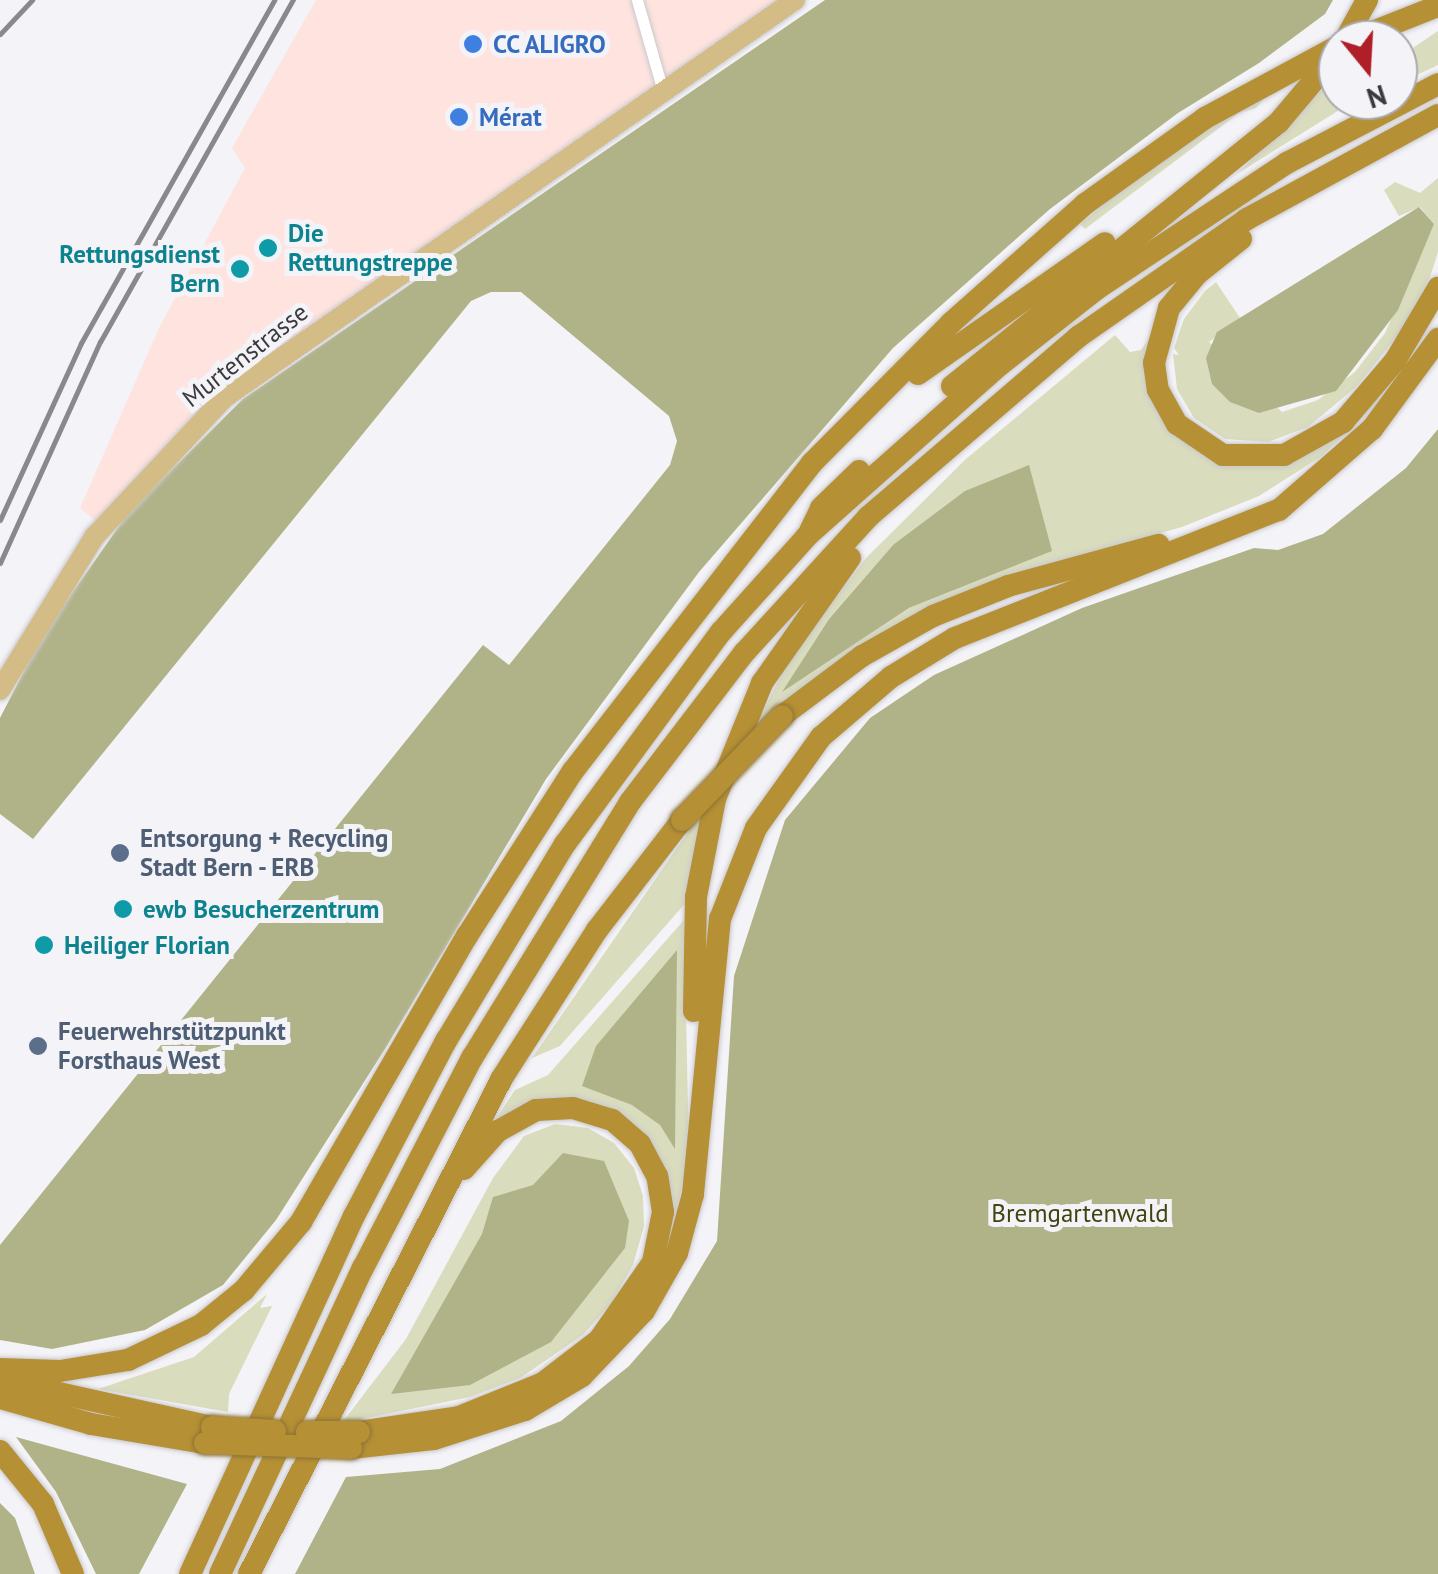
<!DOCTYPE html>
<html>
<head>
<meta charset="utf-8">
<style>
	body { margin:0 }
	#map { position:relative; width:1438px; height:1574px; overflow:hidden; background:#f3f3f8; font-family:"PT Sans",sans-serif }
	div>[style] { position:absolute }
	.commercial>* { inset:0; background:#fee3de }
	.green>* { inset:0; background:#d9dcbd }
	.forest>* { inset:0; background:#b0b388 }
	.roads { filter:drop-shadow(0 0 2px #c9c9cd) drop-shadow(0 0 2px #c9c9cd) }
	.street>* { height:11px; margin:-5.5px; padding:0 5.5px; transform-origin:5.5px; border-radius:5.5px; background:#fff }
	.primary>* { height:20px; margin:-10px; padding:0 10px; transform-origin:10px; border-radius:10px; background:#d3bc85 }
	.highway>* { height:22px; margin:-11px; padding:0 11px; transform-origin:11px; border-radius:11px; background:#b69034 }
	.rail>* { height:5px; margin:-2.5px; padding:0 2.5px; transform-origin:2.5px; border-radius:2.5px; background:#89898d }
	.bridges { filter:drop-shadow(0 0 2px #8b7237) drop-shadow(0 0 2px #8b7237) }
	.highway-bridge>* { height:22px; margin:-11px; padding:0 11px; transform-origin:11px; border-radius:11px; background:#b69034 }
	.dots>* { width:28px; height:28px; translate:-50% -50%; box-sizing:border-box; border:5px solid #f3f3f8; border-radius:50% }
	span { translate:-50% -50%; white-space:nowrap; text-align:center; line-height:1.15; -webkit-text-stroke:10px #f3f3f8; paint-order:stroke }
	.shop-label { font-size:25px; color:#366cbe; font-weight:700 }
	.left { translate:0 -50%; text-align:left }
	.culture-label { font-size:25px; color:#0d838f; font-weight:700 }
	.right { translate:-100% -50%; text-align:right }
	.street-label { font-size:25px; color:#3a3a3c }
	.service-label { font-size:25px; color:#4e5e75; font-weight:700 }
	.park-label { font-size:25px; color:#424410 }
	.north { position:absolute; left:1318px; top:20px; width:100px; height:100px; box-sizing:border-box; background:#f3f3f8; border:2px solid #a9a9ad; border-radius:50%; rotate:162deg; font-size:28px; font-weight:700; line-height:40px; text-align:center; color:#3a3a3c }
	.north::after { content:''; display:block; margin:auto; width:35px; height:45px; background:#b01e27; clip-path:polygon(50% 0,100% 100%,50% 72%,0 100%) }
</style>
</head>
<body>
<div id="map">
	<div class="commercial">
		<i style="clip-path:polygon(316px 0,792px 0,273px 355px,98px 523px,80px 508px,159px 328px,245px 168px,232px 148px)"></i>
	</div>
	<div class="green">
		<i style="clip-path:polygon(1438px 31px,1438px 65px,1398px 84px,1398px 58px)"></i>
		<i style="clip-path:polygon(1334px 78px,1338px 100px,1368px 100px,1352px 102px,1237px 174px)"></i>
		<i style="clip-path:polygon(1273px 89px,1256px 108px,1239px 113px,1085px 229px,1080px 224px,1162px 157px)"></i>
		<i style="clip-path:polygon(1438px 178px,1438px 252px,1430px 277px,1402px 330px,1356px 387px,1308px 427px,1268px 442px,1225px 439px,1194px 418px,1177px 389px,1173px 354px,1179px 355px,1174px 348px,1184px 319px,1205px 291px,1216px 282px,1240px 318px,1209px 342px,1282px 412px,1318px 400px,1355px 372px,1385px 333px,1434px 224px,1420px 207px,1399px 216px,1384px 190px,1395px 182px,1420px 193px)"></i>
		<i style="clip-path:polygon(evenodd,1115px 335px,1130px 352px,1141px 350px,1150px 337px,1150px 383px,1233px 465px,1278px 464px,1380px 400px,1322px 456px,1259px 496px,1182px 527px,1043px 566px,777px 707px,755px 727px,790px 658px,866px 558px,966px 459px,1115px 335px,893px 545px,1051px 551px,909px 608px,784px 690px,829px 619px,893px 545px)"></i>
		<i style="clip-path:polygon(708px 803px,689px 899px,560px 1046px,532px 1058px)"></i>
		<i style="clip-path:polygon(684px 920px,689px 1155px,669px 1248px,669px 1217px,618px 1117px,497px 1117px,515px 1090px,548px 1075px)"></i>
		<i style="clip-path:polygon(555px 1124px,588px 1128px,614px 1143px,634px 1168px,643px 1196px,644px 1226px,633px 1265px,611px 1303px,583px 1335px,520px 1378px,470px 1397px,342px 1423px,406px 1339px,493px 1178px,524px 1136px)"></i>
		<i style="clip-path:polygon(300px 1249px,229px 1394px,228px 1412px,98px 1389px,194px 1357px,267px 1294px,260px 1308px,272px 1306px)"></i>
	</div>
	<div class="forest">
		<i style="clip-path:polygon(825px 0,1333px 0,1325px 14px,1259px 63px,1178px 113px,1050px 209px,893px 348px,699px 572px,546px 779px,385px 1049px,276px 1220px,223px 1285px,145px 1330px,52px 1349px,0 1340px,0 1245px,483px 645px,509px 665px,670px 465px,677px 441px,669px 416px,521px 292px,491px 292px,471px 301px,33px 839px,0 814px,0 718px,42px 636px,129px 512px,243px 399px)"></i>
		<i style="clip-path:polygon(1419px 207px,1434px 224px,1398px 310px,1336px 391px,1259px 413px,1230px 402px,1212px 384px,1206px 358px,1217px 332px)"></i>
		<i style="clip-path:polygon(1438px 429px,1438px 1574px,295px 1574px,346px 1477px,440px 1469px,561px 1421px,629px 1366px,670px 1319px,717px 1241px,734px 976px,785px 820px,870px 718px,934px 675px,1082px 608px,1254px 548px,1278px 550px,1323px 534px,1406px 468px)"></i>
		<i style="clip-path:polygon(1029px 465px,1052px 551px,909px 608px,782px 692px,829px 619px,893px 545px,965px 491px)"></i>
		<i style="clip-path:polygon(677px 950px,675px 1149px,660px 1125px,632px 1105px,582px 1086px,596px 1046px)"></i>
		<i style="clip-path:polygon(563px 1153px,604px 1161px,629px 1221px,625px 1248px,551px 1342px,470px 1385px,391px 1394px,482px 1234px,493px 1197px,533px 1185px)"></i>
		<i style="clip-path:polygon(16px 1437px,187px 1484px,139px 1574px,96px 1574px,56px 1492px)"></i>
		<i style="clip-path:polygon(0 1503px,15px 1518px,35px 1574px,0 1574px)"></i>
	</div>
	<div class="roads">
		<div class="street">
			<i style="left:637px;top:0;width:95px;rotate:74.1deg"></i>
		</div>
		<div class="primary">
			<i style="left:0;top:690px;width:180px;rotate:-58.4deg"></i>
			<i style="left:94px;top:537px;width:190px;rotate:-46.9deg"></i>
			<i style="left:224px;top:398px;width:696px;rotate:-34.88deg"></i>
		</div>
		<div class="highway">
			<i style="left:1345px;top:40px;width:46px;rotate:-61.2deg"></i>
			<i style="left:1352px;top:40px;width:92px;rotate:-21.6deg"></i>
			<i style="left:1241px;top:239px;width:56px;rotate:141.5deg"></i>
			<i style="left:1197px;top:274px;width:44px;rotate:129.5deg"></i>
			<i style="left:1169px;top:308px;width:57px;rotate:105.3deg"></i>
			<i style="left:1154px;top:363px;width:27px;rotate:82deg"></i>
			<i style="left:1158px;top:390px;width:39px;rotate:61deg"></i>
			<i style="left:1177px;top:424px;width:55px;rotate:34deg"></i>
			<i style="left:1223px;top:455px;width:61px"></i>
			<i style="left:1284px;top:455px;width:68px;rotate:-29.2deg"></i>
			<i style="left:1343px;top:422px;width:80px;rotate:-49.6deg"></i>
			<i style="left:1395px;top:361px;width:85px;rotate:-59.5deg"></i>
			<i style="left:918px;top:374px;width:228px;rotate:-35deg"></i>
			<i style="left:952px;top:386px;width:420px;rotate:-38.9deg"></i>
			<i style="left:1279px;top:122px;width:92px;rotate:-49.9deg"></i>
			<i style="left:810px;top:531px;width:25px;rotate:-64deg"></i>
			<i style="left:821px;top:508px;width:53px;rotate:-44.2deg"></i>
			<i style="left:782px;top:716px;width:100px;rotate:-36.9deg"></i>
			<i style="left:862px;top:656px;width:81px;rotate:-29.4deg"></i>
			<i style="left:933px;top:616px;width:81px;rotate:-21.8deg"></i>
			<i style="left:1008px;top:586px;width:156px;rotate:-15.3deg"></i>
			<i style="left:694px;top:1011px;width:114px;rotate:-89deg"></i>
			<i style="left:696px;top:897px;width:100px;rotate:-79deg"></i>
			<i style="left:715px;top:799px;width:125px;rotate:-67.9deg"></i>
			<i style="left:762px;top:683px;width:153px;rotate:-54.9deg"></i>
			<i style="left:0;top:1369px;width:60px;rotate:1.9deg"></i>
			<i style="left:60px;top:1371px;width:69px;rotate:-9.2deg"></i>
			<i style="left:128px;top:1360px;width:81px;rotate:-25.6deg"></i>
			<i style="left:201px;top:1325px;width:55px;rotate:-39.1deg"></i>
			<i style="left:244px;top:1290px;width:89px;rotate:-50deg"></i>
			<i style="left:301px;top:1222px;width:331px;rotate:-59.9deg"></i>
			<i style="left:467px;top:936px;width:196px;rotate:-57.3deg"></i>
			<i style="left:573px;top:771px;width:390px;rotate:-52.2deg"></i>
			<i style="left:812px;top:463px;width:197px;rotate:-45.2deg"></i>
			<i style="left:951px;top:323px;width:179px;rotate:-41.6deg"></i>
			<i style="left:1085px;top:204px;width:148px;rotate:-35.6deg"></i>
			<i style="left:1205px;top:118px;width:151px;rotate:-28.4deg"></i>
			<i style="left:0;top:1380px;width:217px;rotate:12.5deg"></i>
			<i style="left:0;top:1398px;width:95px;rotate:15.9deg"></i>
			<i style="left:91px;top:1424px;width:116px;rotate:9.5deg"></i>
			<i style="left:359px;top:1432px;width:101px;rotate:-8.5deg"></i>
			<i style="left:459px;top:1417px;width:91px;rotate:-22deg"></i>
			<i style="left:543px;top:1383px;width:71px;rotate:-37.5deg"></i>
			<i style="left:599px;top:1340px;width:95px;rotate:-55.3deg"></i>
			<i style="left:653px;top:1262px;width:51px;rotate:-78.7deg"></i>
			<i style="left:663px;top:1212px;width:36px;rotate:-99deg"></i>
			<i style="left:657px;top:1176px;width:36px;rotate:-118deg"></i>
			<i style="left:640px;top:1144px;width:37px;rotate:-139deg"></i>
			<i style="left:612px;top:1120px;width:41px;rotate:-162.9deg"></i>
			<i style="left:573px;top:1108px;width:37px;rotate:177deg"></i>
			<i style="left:536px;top:1110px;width:43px;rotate:151.1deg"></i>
			<i style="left:498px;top:1131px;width:51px;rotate:131.8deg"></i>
			<i style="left:351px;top:1448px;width:83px;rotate:-6.2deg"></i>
			<i style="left:434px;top:1439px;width:96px;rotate:-17.7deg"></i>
			<i style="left:525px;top:1410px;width:66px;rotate:-30.8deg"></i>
			<i style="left:582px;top:1376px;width:90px;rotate:-46.4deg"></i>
			<i style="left:644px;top:1311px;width:67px;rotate:-60.4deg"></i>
			<i style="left:677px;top:1253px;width:61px;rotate:-74.8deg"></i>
			<i style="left:693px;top:1194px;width:276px;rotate:-84.4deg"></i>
			<i style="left:720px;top:919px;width:98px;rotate:-68.4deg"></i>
			<i style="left:756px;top:828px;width:112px;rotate:-54.5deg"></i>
			<i style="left:821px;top:737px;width:92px;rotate:-40.6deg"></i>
			<i style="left:891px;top:677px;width:75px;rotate:-31.4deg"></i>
			<i style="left:955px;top:638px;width:348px;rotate:-21.6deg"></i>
			<i style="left:1279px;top:510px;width:123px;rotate:-41.1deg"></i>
			<i style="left:1372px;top:429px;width:112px;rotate:-53.7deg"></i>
			<i style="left:0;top:1451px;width:68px;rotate:50.9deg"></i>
			<i style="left:43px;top:1504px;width:76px;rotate:66.8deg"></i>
			<i style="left:190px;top:1574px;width:394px;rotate:-65.4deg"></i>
			<i style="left:354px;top:1216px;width:198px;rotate:-62.3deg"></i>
			<i style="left:446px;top:1041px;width:230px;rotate:-58.9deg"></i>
			<i style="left:565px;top:844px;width:263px;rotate:-53.7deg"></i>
			<i style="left:721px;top:632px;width:129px;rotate:-48.1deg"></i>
			<i style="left:807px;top:536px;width:259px;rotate:-41.6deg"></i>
			<i style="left:1001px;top:364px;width:123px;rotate:-38.1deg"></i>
			<i style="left:1098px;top:288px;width:227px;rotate:-33.5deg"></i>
			<i style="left:1287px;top:163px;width:170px;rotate:-27.6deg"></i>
			<i style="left:220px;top:1574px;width:338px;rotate:-65deg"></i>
			<i style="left:363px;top:1268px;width:237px;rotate:-62.6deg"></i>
			<i style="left:472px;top:1058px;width:301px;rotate:-58.3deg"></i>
			<i style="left:630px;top:802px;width:188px;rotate:-52.6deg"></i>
			<i style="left:744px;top:653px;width:184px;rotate:-47.6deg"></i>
			<i style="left:868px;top:517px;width:277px;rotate:-40.6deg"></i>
			<i style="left:1078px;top:337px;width:206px;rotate:-34.9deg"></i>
			<i style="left:1247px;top:219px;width:217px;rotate:-28.6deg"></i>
			<i style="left:249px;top:1574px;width:557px;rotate:-62.97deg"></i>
			<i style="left:502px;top:1078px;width:176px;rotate:-57.3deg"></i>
			<i style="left:597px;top:930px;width:139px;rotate:-52.3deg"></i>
		</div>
	</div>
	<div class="rail">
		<i style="left:0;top:34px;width:47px;rotate:-46.7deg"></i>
		<i style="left:0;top:520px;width:195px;rotate:-65.4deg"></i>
		<i style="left:81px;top:343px;width:394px;rotate:-60.6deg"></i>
		<i style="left:0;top:563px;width:243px;rotate:-65.7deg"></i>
		<i style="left:100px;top:342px;width:393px;rotate:-60.6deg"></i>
	</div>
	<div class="bridges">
		<div class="highway-bridge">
			<i style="left:682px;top:820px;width:144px;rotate:-46.1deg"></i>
			<i style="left:212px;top:1427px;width:63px;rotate:3.6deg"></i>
			<i style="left:307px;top:1432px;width:52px"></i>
			<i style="left:205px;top:1443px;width:146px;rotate:2deg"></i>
		</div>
	</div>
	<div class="dots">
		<i style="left:473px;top:44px;background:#3f7fe0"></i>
		<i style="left:459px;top:117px;background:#3f7fe0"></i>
		<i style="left:268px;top:248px;background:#0f9aa8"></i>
		<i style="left:240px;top:269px;background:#0f9aa8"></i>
		<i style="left:120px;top:853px;background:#5c6f8a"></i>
		<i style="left:123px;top:909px;background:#0f9aa8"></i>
		<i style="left:44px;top:945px;background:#0f9aa8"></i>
		<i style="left:38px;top:1046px;background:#5c6f8a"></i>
	</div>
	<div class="shop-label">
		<span class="left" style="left:493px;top:44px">CC ALIGRO</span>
		<span class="left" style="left:479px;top:117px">Mérat</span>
	</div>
	<div class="culture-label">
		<span class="left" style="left:288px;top:248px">Die<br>Rettungstreppe</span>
		<span class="right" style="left:220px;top:269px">Rettungsdienst<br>Bern</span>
		<span class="left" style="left:143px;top:909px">ewb Besucherzentrum</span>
		<span class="left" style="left:64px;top:945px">Heiliger Florian</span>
	</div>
	<div class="street-label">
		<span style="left:245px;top:355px;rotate:-38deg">Murtenstrasse</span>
	</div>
	<div class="service-label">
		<span class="left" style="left:140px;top:853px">Entsorgung + Recycling<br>Stadt Bern - ERB</span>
		<span class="left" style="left:58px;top:1046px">Feuerwehrstützpunkt<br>Forsthaus West</span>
	</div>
	<div class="park-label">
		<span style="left:1080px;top:1213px">Bremgartenwald</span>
	</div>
	<div class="north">N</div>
</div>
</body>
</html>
